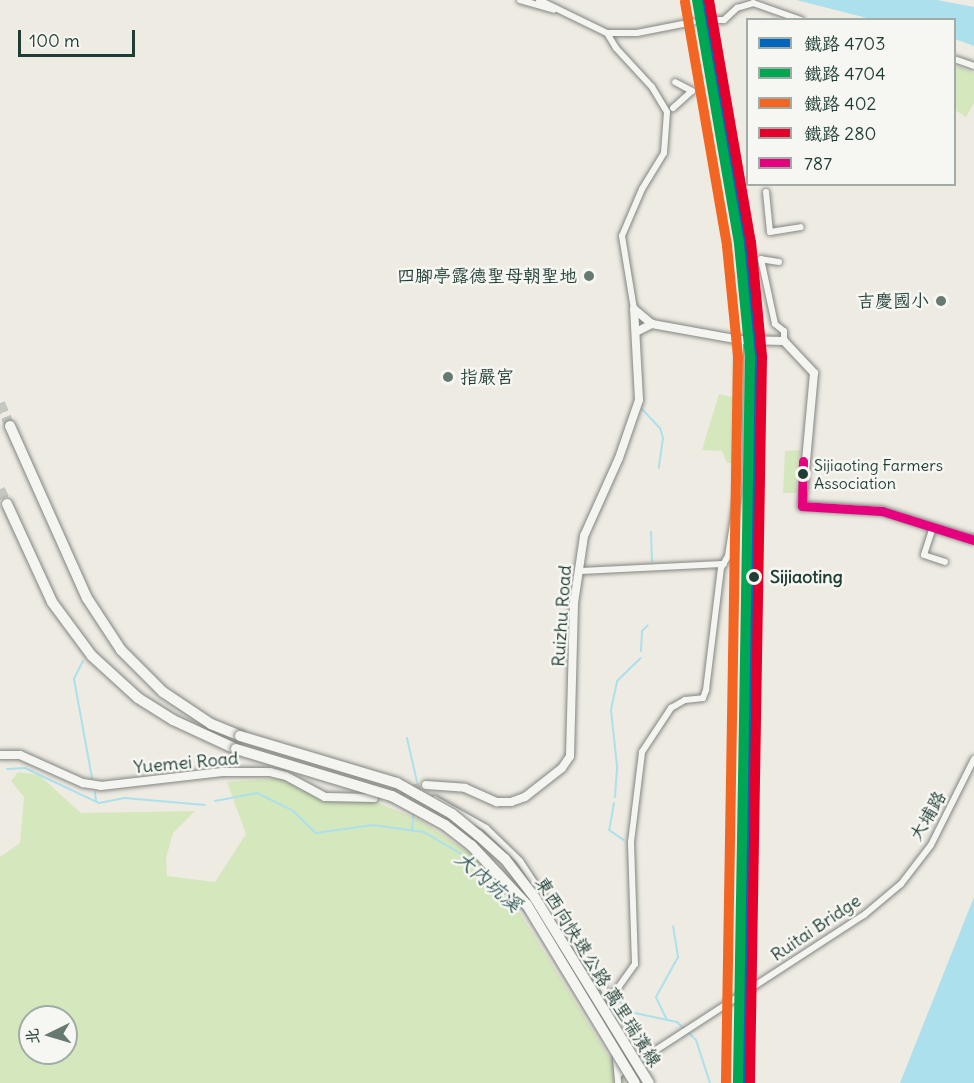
<!DOCTYPE html>
<html>
<head>
<meta charset="utf-8">
<style>
	body { margin:0 }
	#map { position:relative; width:974px; height:1083px; overflow:hidden; background:#eeebe3; font-family:Delius,"LXGW WenKai TC",sans-serif }
	div>[style] { position:absolute }
	.green>* { inset:0; background:#d5e7bd }
	.water>* { inset:0; background:#ace0ec }
	.stream>* { height:2px; margin:-1px; padding:0 1px; transform-origin:1px; border-radius:1px; background:#ace0ec }
	.minor-tunnel>* { height:6px; margin-top:-3px; transform-origin:0; background:repeating-linear-gradient(90deg,#c5c8c0 0 6px,transparent 0 9px) }
	.tertiary-tunnel>* { height:8px; margin-top:-4px; transform-origin:0; background:repeating-linear-gradient(90deg,#c5c8c0 0 8px,transparent 0 12px) }
	.trunk-tunnel>* { height:10px; margin-top:-5px; transform-origin:0; background:repeating-linear-gradient(90deg,#c5c8c0 0 10px,transparent 0 15px) }
	.roads { filter:drop-shadow(0 0 2px #828681) drop-shadow(0 0 2px #828681) }
	.minor>* { height:6px; margin:-3px; padding:0 3px; transform-origin:3px; border-radius:3px; background:#f4f4f1 }
	.tertiary>* { height:8px; margin:-4px; padding:0 4px; transform-origin:4px; border-radius:4px; background:#f4f4f1 }
	.trunk>* { height:10px; margin:-5px; padding:0 5px; transform-origin:5px; border-radius:5px; background:#f4f4f1 }
	.bridges { filter:drop-shadow(0 0 2px #828681) drop-shadow(0 0 2px #828681) }
	.trunk-bridge>* { height:10px; margin:-5px; padding:0 5px; transform-origin:5px; border-radius:5px; background:#f4f4f1 }
	.bus-1>* { height:9px; margin:-4.5px; padding:0 4.5px; transform-origin:4.5px; border-radius:4.5px; background:#e5007d }
	.rail-1>* { height:10px; margin:-5px; padding:0 5px; transform-origin:5px; border-radius:5px; background:#0065bd }
	.rail-2>* { height:10px; margin:-5px; padding:0 5px; transform-origin:5px; border-radius:5px; background:#00a651 }
	.rail-3>* { height:10px; margin:-5px; padding:0 5px; transform-origin:5px; border-radius:5px; background:#f26522 }
	.rail-4>* { height:10px; margin:-5px; padding:0 5px; transform-origin:5px; border-radius:5px; background:#e4002b }
	.dots>* { width:16px; height:16px; translate:-50% -50%; box-sizing:border-box; border:3px solid #f6f6f2; border-radius:50% }
	span { translate:-50% -50%; white-space:nowrap; text-align:center; line-height:1.15; -webkit-text-stroke:5px #f6f6f2; paint-order:stroke }
	.bus-label { font-size:16px; color:#1f3d34 }
	.left { translate:0 -50%; text-align:left }
	.poi-label { font-size:18px; color:#1f3d34 }
	.right { translate:-100% -50%; text-align:right }
	.stop-label { font-size:18px; color:#1f3d34; font-weight:700 }
	.street-label { font-size:18px; color:#1f3d34 }
	.water-label { font-size:20px; color:#365d5a; font-style:italic }
	.legend { position:absolute; left:746px; top:18px; width:210px; height:168px; box-sizing:border-box; background:#f6f6f2; border:2px solid #a0aca6; margin:0; padding:8px 10px; list-style:none; font-size:18px; color:#1f3d34 }
	.legend li { display:flex; align-items:center; gap:12px; height:30px }
	.legend b { width:30px; border:2px solid #a0aca6 }
	.north { position:absolute; left:18px; top:1005px; width:60px; height:60px; box-sizing:border-box; background:#f6f6f2; border:2px solid #a0aca6; border-radius:50%; rotate:265deg; font-size:16px; font-weight:700; line-height:24px; text-align:center; color:#1f3d34 }
	.north::after { content:''; display:block; margin:auto; width:21px; height:27px; background:#677a71; clip-path:polygon(50% 0,100% 100%,50% 72%,0 100%) }
	.scale { position:absolute; left:18px; top:30px; width:117px; height:27px; box-sizing:border-box; border:3px solid #1f3d34; border-top:0; padding-left:8px; font-size:18px; line-height:21px; white-space:nowrap; color:#1f3d34; -webkit-text-stroke:4px #f6f6f2; paint-order:stroke }
</style>
</head>
<body>
<div id="map">
	<div class="green">
		<i style="clip-path:polygon(954px 65px,974px 73px,974px 103px,966px 117px,955px 110px)"></i>
		<i style="clip-path:polygon(719px 394px,736px 398px,735px 463px,727px 463px,722px 451px,702px 450px)"></i>
		<i style="clip-path:polygon(800px 450px,797px 493px,783px 493px,785px 451px)"></i>
		<i style="clip-path:polygon(evenodd,18px 772px,39px 775px,81px 813px,195px 811px,173px 833px,166px 858px,167px 876px,215px 882px,246px 834px,227px 782px,284px 778px,323px 801px,373px 801px,420px 820px,483px 862px,512px 900px,625px 1083px,0 1083px,0 857px,20px 843px,24px 797px,11px 781px,18px 772px,30px 1017px,66px 1017px,66px 1053px,30px 1053px,30px 1017px)"></i>
	</div>
	<div class="water">
		<i style="clip-path:polygon(796px 0,937px 0,974px 7px,974px 46px,955px 39px,954px 20px,871px 19px)"></i>
		<i style="clip-path:polygon(974px 897px,974px 1083px,900px 1083px)"></i>
	</div>
	<div class="stream">
		<i style="left:642px;top:409px;width:26px;rotate:47deg"></i>
		<i style="left:660px;top:428px;width:10px;rotate:73deg"></i>
		<i style="left:663px;top:438px;width:30px;rotate:98deg"></i>
		<i style="left:651px;top:532px;width:29px;rotate:88deg"></i>
		<i style="left:641px;top:651px;width:20px;rotate:-87deg"></i>
		<i style="left:642px;top:631px;width:8px;rotate:-45deg"></i>
		<i style="left:83px;top:661px;width:20px;rotate:117deg"></i>
		<i style="left:74px;top:679px;width:101px;rotate:79.7deg"></i>
		<i style="left:407px;top:738px;width:45px;rotate:77.2deg"></i>
		<i style="left:7px;top:769px;width:18px;rotate:-3deg"></i>
		<i style="left:25px;top:768px;width:82px;rotate:25.3deg"></i>
		<i style="left:99px;top:803px;width:26px;rotate:-11deg"></i>
		<i style="left:125px;top:798px;width:80px;rotate:5deg"></i>
		<i style="left:95px;top:792px;width:9px;rotate:84deg"></i>
		<i style="left:615px;top:797px;width:31px;rotate:-86deg"></i>
		<i style="left:617px;top:766px;width:56px;rotate:-96.1deg"></i>
		<i style="left:611px;top:710px;width:30px;rotate:-78deg"></i>
		<i style="left:617px;top:681px;width:33px;rotate:-44deg"></i>
		<i style="left:215px;top:801px;width:43px;rotate:-10.8deg"></i>
		<i style="left:257px;top:793px;width:39px;rotate:26deg"></i>
		<i style="left:292px;top:810px;width:33px;rotate:44deg"></i>
		<i style="left:316px;top:833px;width:57px;rotate:-8.1deg"></i>
		<i style="left:372px;top:825px;width:52px;rotate:7.7deg"></i>
		<i style="left:424px;top:832px;width:51px;rotate:30.6deg"></i>
		<i style="left:468px;top:858px;width:81px;rotate:43.5deg"></i>
		<i style="left:614px;top:803px;width:27px;rotate:100deg"></i>
		<i style="left:609px;top:830px;width:18px;rotate:34deg"></i>
		<i style="left:412px;top:829px;width:18px;rotate:-84deg"></i>
		<i style="left:618px;top:1000px;width:17px;rotate:45deg"></i>
		<i style="left:630px;top:1012px;width:48px;rotate:12deg"></i>
		<i style="left:677px;top:1022px;width:26px;rotate:43deg"></i>
		<i style="left:696px;top:1040px;width:45px;rotate:72deg"></i>
		<i style="left:667px;top:1020px;width:25px;rotate:-116deg"></i>
		<i style="left:656px;top:997px;width:46px;rotate:-61.2deg"></i>
		<i style="left:678px;top:957px;width:31px;rotate:-99deg"></i>
	</div>
	<div class="minor-tunnel">
		<i style="left:693px;top:22px;width:19px;rotate:-6deg"></i>
		<i style="left:971px;top:539px;width:9px;rotate:-77deg"></i>
	</div>
	<div class="tertiary-tunnel">
		<i style="left:389px;top:795px;width:38px;rotate:-15deg"></i>
	</div>
	<div class="trunk-tunnel">
		<i style="left:0;top:403px;width:25px;rotate:67deg"></i>
		<i style="left:0;top:489px;width:17px;rotate:65deg"></i>
	</div>
	<div class="roads">
		<div class="minor">
			<i style="left:520px;top:0;width:35px;rotate:16deg"></i>
			<i style="left:539px;top:0;width:76px;rotate:25.9deg"></i>
			<i style="left:607px;top:33px;width:30px"></i>
			<i style="left:637px;top:33px;width:57px;rotate:-11.1deg"></i>
			<i style="left:712px;top:20px;width:12px"></i>
			<i style="left:724px;top:20px;width:18px;rotate:-43deg"></i>
			<i style="left:737px;top:8px;width:17px;rotate:-17deg"></i>
			<i style="left:753px;top:3px;width:51px;rotate:19.5deg"></i>
			<i style="left:607px;top:33px;width:17px;rotate:59deg"></i>
			<i style="left:616px;top:48px;width:53px;rotate:47.3deg"></i>
			<i style="left:652px;top:87px;width:29px;rotate:59deg"></i>
			<i style="left:667px;top:112px;width:41px;rotate:94.2deg"></i>
			<i style="left:664px;top:153px;width:42px;rotate:121.4deg"></i>
			<i style="left:642px;top:189px;width:51px;rotate:113.1deg"></i>
			<i style="left:622px;top:236px;width:74px;rotate:80.7deg"></i>
			<i style="left:954px;top:59px;width:21px;rotate:19deg"></i>
			<i style="left:673px;top:108px;width:25px;rotate:-42deg"></i>
			<i style="left:692px;top:91px;width:19px;rotate:-152deg"></i>
			<i style="left:766px;top:192px;width:40px;rotate:84.3deg"></i>
			<i style="left:770px;top:232px;width:31px;rotate:-9deg"></i>
			<i style="left:779px;top:262px;width:18px;rotate:-171deg"></i>
			<i style="left:761px;top:259px;width:66px;rotate:77.8deg"></i>
			<i style="left:775px;top:324px;width:11px;rotate:38deg"></i>
			<i style="left:784px;top:331px;width:10px;rotate:90deg"></i>
			<i style="left:933px;top:527px;width:29px;rotate:108deg"></i>
			<i style="left:924px;top:555px;width:22px;rotate:18deg"></i>
			<i style="left:579px;top:571px;width:145px;rotate:-2.8deg"></i>
			<i style="left:435px;top:799px;width:59px;rotate:29.6deg"></i>
			<i style="left:486px;top:828px;width:47px;rotate:44.1deg"></i>
			<i style="left:520px;top:861px;width:165px;rotate:56.9deg"></i>
			<i style="left:610px;top:999px;width:19px;rotate:84deg"></i>
			<i style="left:610px;top:999px;width:43px;rotate:-54.5deg"></i>
			<i style="left:635px;top:964px;width:122px;rotate:-91.9deg"></i>
			<i style="left:631px;top:842px;width:91px;rotate:-83deg"></i>
			<i style="left:642px;top:752px;width:53px;rotate:-56.6deg"></i>
			<i style="left:671px;top:708px;width:16px;rotate:-30deg"></i>
			<i style="left:685px;top:700px;width:18px;rotate:-6deg"></i>
			<i style="left:703px;top:698px;width:9px;rotate:-69deg"></i>
			<i style="left:706px;top:690px;width:123px;rotate:-83deg"></i>
			<i style="left:721px;top:568px;width:14px;rotate:-60deg"></i>
			<i style="left:728px;top:556px;width:65px;rotate:-81.1deg"></i>
			<i style="left:738px;top:492px;width:152px;rotate:-89.2deg"></i>
			<i style="left:616px;top:1058px;width:25px;rotate:85deg"></i>
			<i style="left:619px;top:1074px;width:292px;rotate:-33deg"></i>
			<i style="left:864px;top:915px;width:48px;rotate:-40deg"></i>
			<i style="left:901px;top:884px;width:49px;rotate:-52.4deg"></i>
			<i style="left:931px;top:845px;width:96px;rotate:-63.4deg"></i>
		</div>
		<div class="tertiary">
			<i style="left:634px;top:309px;width:23px;rotate:40deg"></i>
			<i style="left:638px;top:331px;width:16px;rotate:-27deg"></i>
			<i style="left:652px;top:324px;width:89px;rotate:10.3deg"></i>
			<i style="left:740px;top:340px;width:44px;rotate:1.3deg"></i>
			<i style="left:784px;top:341px;width:44px;rotate:46.8deg"></i>
			<i style="left:814px;top:373px;width:134px;rotate:95.2deg"></i>
			<i style="left:802px;top:506px;width:80px;rotate:3.6deg"></i>
			<i style="left:882px;top:511px;width:96px;rotate:17.5deg"></i>
			<i style="left:0;top:755px;width:20px"></i>
			<i style="left:20px;top:755px;width:69px;rotate:24deg"></i>
			<i style="left:83px;top:783px;width:18px;rotate:9deg"></i>
			<i style="left:101px;top:786px;width:122px;rotate:-6.6deg"></i>
			<i style="left:222px;top:772px;width:48px"></i>
			<i style="left:270px;top:772px;width:16px;rotate:14deg"></i>
			<i style="left:286px;top:776px;width:44px;rotate:28.3deg"></i>
			<i style="left:325px;top:797px;width:49px;rotate:1.2deg"></i>
			<i style="left:426px;top:785px;width:39px;rotate:4deg"></i>
			<i style="left:465px;top:788px;width:35px;rotate:24deg"></i>
			<i style="left:497px;top:802px;width:14px"></i>
			<i style="left:511px;top:802px;width:15px;rotate:-20deg"></i>
			<i style="left:525px;top:797px;width:47px;rotate:-38.1deg"></i>
			<i style="left:562px;top:768px;width:14px;rotate:-56deg"></i>
			<i style="left:570px;top:756px;width:153px;rotate:-88.5deg"></i>
			<i style="left:574px;top:603px;width:68px;rotate:-81.5deg"></i>
			<i style="left:584px;top:536px;width:85px;rotate:-65.8deg"></i>
			<i style="left:619px;top:458px;width:61px;rotate:-71deg"></i>
			<i style="left:639px;top:400px;width:91px;rotate:-93.1deg"></i>
		</div>
		<div class="trunk">
			<i style="left:10px;top:426px;width:188px;rotate:65.9deg"></i>
			<i style="left:87px;top:598px;width:62px;rotate:56.8deg"></i>
			<i style="left:121px;top:650px;width:59px;rotate:45deg"></i>
			<i style="left:163px;top:692px;width:58px;rotate:33.7deg"></i>
			<i style="left:211px;top:724px;width:31px;rotate:22deg"></i>
			<i style="left:7px;top:504px;width:108px;rotate:65.3deg"></i>
			<i style="left:52px;top:602px;width:67px;rotate:53.5deg"></i>
			<i style="left:92px;top:656px;width:62px;rotate:42.4deg"></i>
			<i style="left:138px;top:698px;width:41px;rotate:32.2deg"></i>
			<i style="left:173px;top:720px;width:69px;rotate:24.7deg"></i>
		</div>
	</div>
	<div class="bridges">
		<div class="trunk-bridge">
			<i style="left:240px;top:736px;width:164px;rotate:16.7deg"></i>
			<i style="left:397px;top:783px;width:63px;rotate:29.4deg"></i>
			<i style="left:452px;top:814px;width:33px;rotate:39deg"></i>
			<i style="left:478px;top:835px;width:36px;rotate:42deg"></i>
			<i style="left:505px;top:859px;width:49px;rotate:52.4deg"></i>
			<i style="left:535px;top:898px;width:217px;rotate:58.4deg"></i>
			<i style="left:236px;top:749px;width:163px;rotate:16.8deg"></i>
			<i style="left:392px;top:796px;width:60px;rotate:28.7deg"></i>
			<i style="left:445px;top:825px;width:33px;rotate:38deg"></i>
			<i style="left:471px;top:845px;width:82px;rotate:47deg"></i>
			<i style="left:527px;top:905px;width:208px;rotate:58.8deg"></i>
		</div>
	</div>
	<div class="bus-1">
		<i style="left:802px;top:506px;width:80px;rotate:3.6deg"></i>
		<i style="left:882px;top:511px;width:96px;rotate:17.5deg"></i>
		<i style="left:802px;top:506px;width:45px;rotate:-88.7deg"></i>
	</div>
	<div class="rail-1">
		<i style="left:702px;top:0;width:248px;rotate:80deg"></i>
		<i style="left:745px;top:244px;width:97px;rotate:83.5deg"></i>
		<i style="left:756px;top:340px;width:472px;rotate:90.5deg"></i>
		<i style="left:752px;top:812px;width:271px;rotate:92.1deg"></i>
	</div>
	<div class="rail-2">
		<i style="left:697px;top:0;width:248px;rotate:80.2deg"></i>
		<i style="left:739px;top:244px;width:114px;rotate:84.4deg"></i>
		<i style="left:750px;top:357px;width:726px;rotate:90.95deg"></i>
	</div>
	<div class="rail-3">
		<i style="left:685px;top:2px;width:248px;rotate:80.2deg"></i>
		<i style="left:727px;top:246px;width:112px;rotate:84.3deg"></i>
		<i style="left:738px;top:357px;width:726px;rotate:90.95deg"></i>
	</div>
	<div class="rail-4">
		<i style="left:709px;top:0;width:246px;rotate:80.2deg"></i>
		<i style="left:751px;top:242px;width:116px;rotate:84.5deg"></i>
		<i style="left:762px;top:357px;width:726px;rotate:90.95deg"></i>
	</div>
	<div class="dots">
		<i style="left:589px;top:276px;background:#677a71"></i>
		<i style="left:941px;top:301px;background:#677a71"></i>
		<i style="left:448px;top:377px;background:#677a71"></i>
		<i style="left:803px;top:474px;background:#1f3d34"></i>
		<i style="left:754px;top:577px;background:#1f3d34"></i>
	</div>
	<div class="bus-label">
		<span class="left" style="left:814px;top:474px">Sijiaoting Farmers<br>Association</span>
	</div>
	<div class="poi-label">
		<span class="right" style="left:577px;top:276px">四腳亭露德聖母朝聖地</span>
		<span class="right" style="left:929px;top:301px">吉慶國小</span>
		<span class="left" style="left:460px;top:377px">指嚴宮</span>
	</div>
	<div class="stop-label">
		<span class="left" style="left:770px;top:577px">Sijiaoting</span>
	</div>
	<div class="street-label">
		<span style="left:562px;top:616px;rotate:-86deg">Ruizhu Road</span>
		<span style="left:186px;top:763px;rotate:-5deg">Yuemei Road</span>
		<span style="left:928px;top:816px;rotate:-60deg">大埔路</span>
		<span style="left:816px;top:928px;rotate:-34deg">Ruitai Bridge</span>
		<span style="left:598px;top:972px;rotate:58deg">東西向快速公路 萬里瑞濱線</span>
	</div>
	<div class="water-label">
		<span style="left:489px;top:881px;rotate:41deg">大內坑溪</span>
	</div>
	<ul class="legend">
	<li><b style="height:8px;background:#0065bd"></b>鐵路 4703</li>
	<li><b style="height:8px;background:#00a651"></b>鐵路 4704</li>
	<li><b style="height:8px;background:#f26522"></b>鐵路 402</li>
	<li><b style="height:8px;background:#e4002b"></b>鐵路 280</li>
	<li><b style="height:8px;background:#e5007d"></b>787</li>
	</ul>
	<div class="north">北</div>
	<div class="scale">100 m</div>
</div>
</body>
</html>
